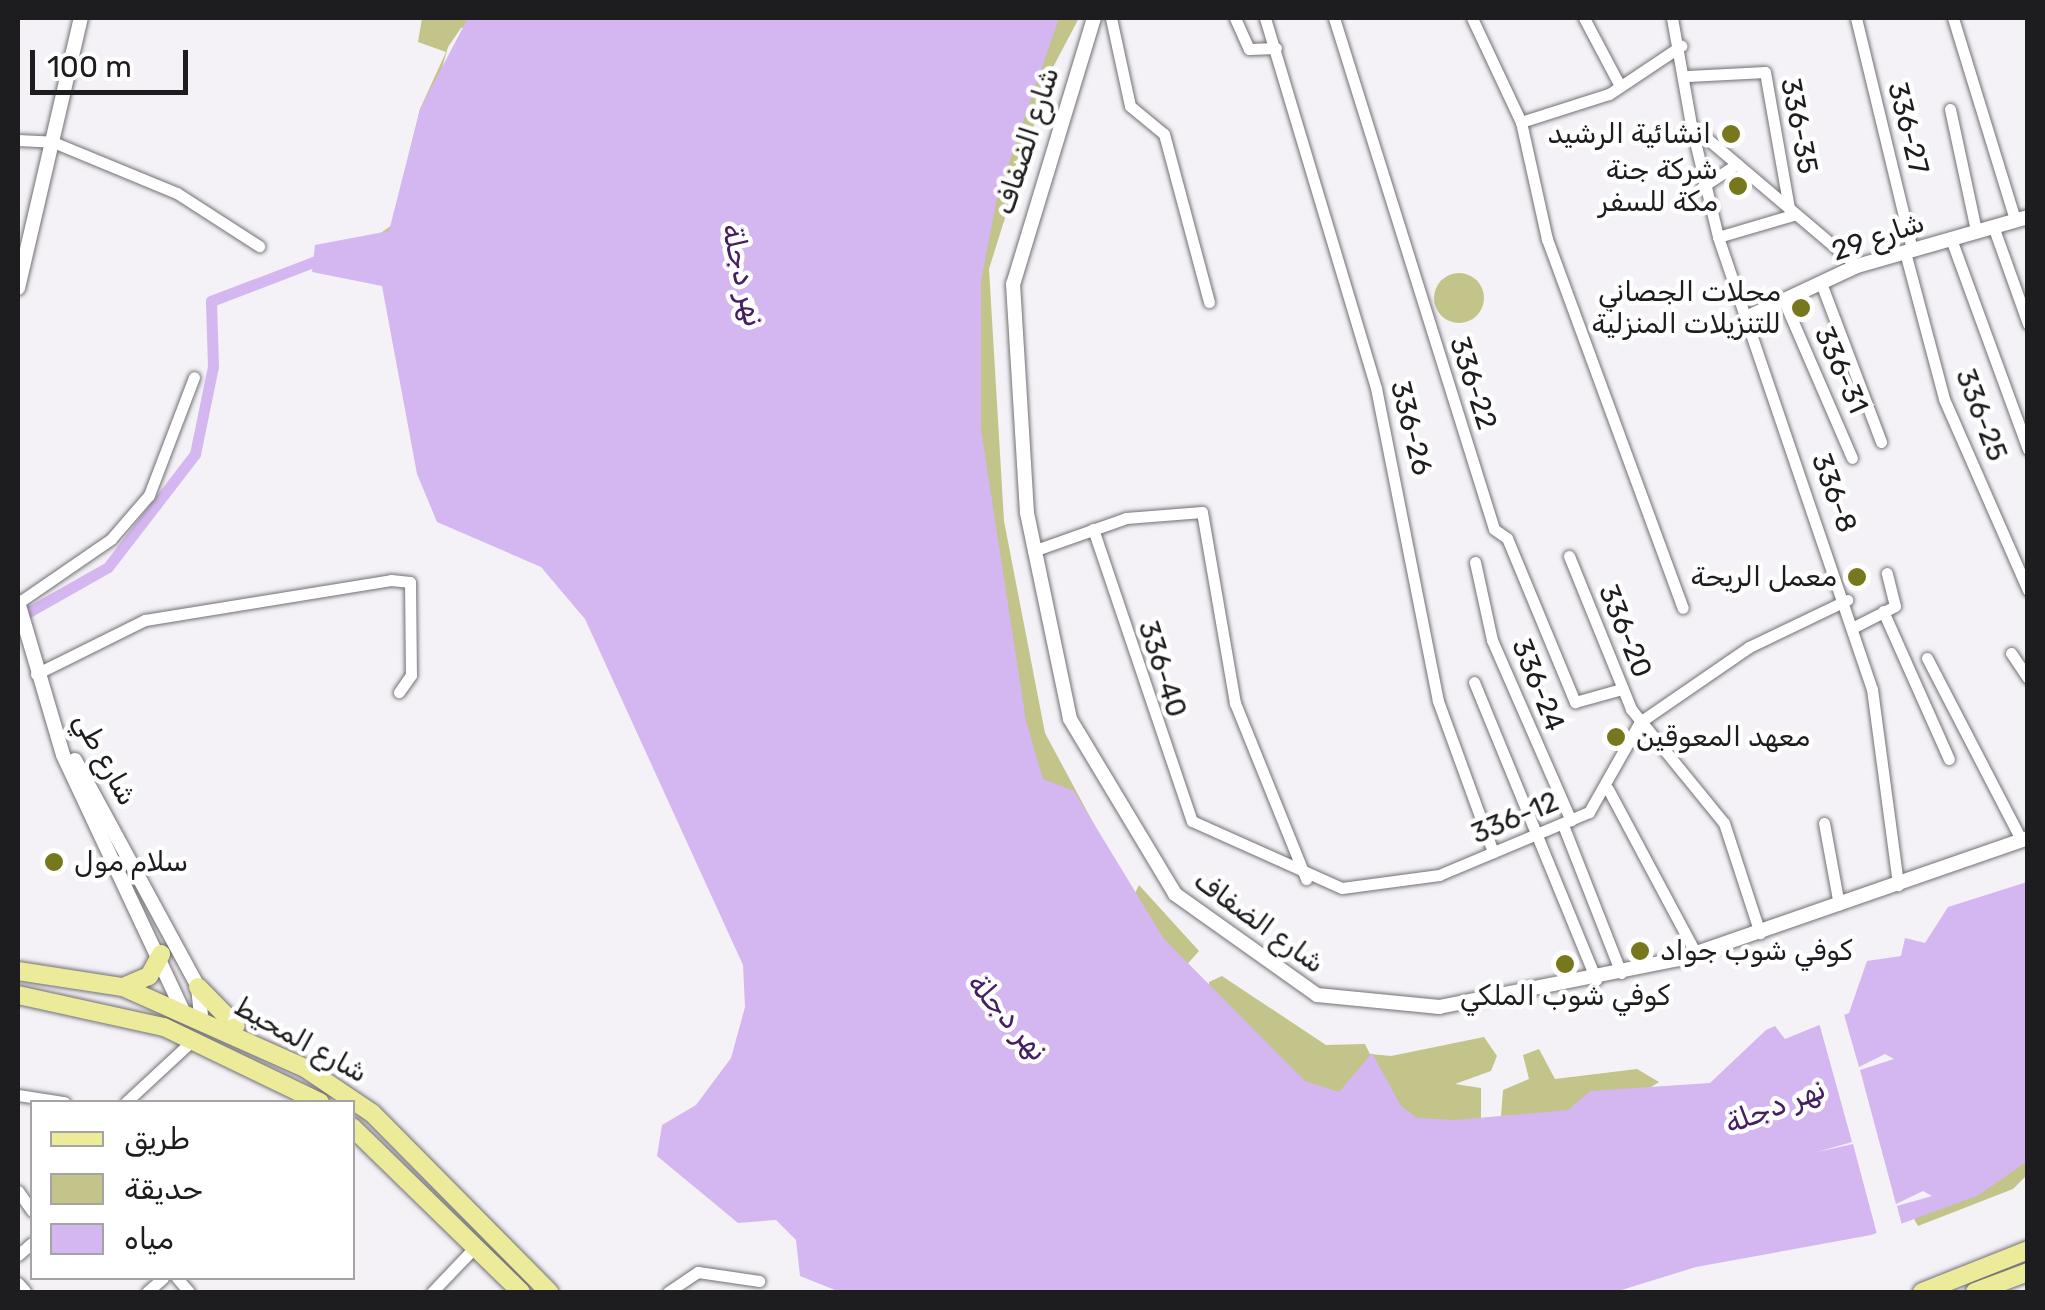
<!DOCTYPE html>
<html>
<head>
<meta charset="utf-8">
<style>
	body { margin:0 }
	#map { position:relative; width:2045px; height:1310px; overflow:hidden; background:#f4f2f7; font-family:Rubik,Cairo,sans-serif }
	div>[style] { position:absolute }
	.green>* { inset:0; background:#c2c48a }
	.round { border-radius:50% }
	.water>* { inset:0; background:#d4b7f0 }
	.pier>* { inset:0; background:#f4f2f7 }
	.canal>* { height:11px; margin:-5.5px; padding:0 5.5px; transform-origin:5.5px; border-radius:5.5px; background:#d4b7f0 }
	.roads { filter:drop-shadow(0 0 2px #727074) drop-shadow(0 0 2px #727074) }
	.minor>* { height:11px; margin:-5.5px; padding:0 5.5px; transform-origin:5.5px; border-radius:5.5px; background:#fff }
	.tertiary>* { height:14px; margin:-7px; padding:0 7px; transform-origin:7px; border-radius:7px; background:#fff }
	.primary>* { height:18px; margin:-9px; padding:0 9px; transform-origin:9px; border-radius:9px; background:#ebeb9a }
	.dots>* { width:28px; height:28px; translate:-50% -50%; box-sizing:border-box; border:5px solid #fff; border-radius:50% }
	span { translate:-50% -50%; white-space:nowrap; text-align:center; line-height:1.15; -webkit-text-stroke:9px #fff; paint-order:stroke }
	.street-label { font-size:28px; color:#1d1c1e }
	.poi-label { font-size:28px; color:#1d1c1e }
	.right { translate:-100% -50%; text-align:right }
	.left { translate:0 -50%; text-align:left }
	.water-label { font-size:30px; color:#451f61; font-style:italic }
	.frame { position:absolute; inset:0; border:20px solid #1d1c1e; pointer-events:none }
	.legend { position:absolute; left:30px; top:1100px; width:325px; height:180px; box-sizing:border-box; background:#fff; border:2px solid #a5a4a5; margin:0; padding:12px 18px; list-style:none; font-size:30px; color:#1d1c1e }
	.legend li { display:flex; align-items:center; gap:20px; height:50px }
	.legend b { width:50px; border:2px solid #a5a4a5 }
	.scale { position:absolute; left:30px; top:50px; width:158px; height:45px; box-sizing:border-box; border:5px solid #1d1c1e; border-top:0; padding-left:12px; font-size:30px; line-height:35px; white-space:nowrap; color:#1d1c1e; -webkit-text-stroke:8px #fff; paint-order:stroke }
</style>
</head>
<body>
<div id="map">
	<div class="green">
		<i style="clip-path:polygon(422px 18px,508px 18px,461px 28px,448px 47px,397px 228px,385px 239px,368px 242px,392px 225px,420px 109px,446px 52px,418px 42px)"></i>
		<i style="clip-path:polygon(1050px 18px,1079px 18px,1051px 71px,989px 269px,1004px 521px,1045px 733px,1133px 897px,1139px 885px,1199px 951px,1173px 980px,1052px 787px,1039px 784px,979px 527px,974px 250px)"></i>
		<i class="round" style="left:1434px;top:273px;width:50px;height:50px"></i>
		<i style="clip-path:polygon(1222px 976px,1326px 1045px,1365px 1044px,1370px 1054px,1391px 1056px,1484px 1037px,1497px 1056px,1491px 1071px,1455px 1084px,1481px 1088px,1481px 1118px,1458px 1129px,1328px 1108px,1209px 1001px,1209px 982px)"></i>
		<i style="clip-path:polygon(1539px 1049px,1555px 1079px,1637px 1069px,1659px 1082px,1612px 1112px,1501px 1116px,1503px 1090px,1529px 1079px,1523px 1055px)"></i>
		<i style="clip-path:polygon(2027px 1149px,2027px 1175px,2013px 1189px,1918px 1226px,1914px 1219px)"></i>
	</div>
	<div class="water">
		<i style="clip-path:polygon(468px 18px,1059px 18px,997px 198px,981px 281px,981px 429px,1026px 721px,1043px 779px,1074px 791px,1164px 939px,1305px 1081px,1339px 1092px,1372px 1053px,1401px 1106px,1417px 1118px,1455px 1120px,1568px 1110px,1590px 1091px,1710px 1083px,1766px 1030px,1775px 1026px,1785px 1039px,1849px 1013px,1867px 961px,1901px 956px,1905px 938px,1925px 943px,1948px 907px,2027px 882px,2027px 1161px,1979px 1195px,1871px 1235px,1696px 1267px,1615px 1292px,840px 1292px,800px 1276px,796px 1240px,776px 1220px,738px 1223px,657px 1156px,662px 1125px,696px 1105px,731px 1058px,745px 1007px,743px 965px,585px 619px,541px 567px,437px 522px,417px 474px,382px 286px,312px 272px,315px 245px,389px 231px,420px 109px)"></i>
	</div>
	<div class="pier">
		<i style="clip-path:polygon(1843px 1011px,1859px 1067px,1885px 1054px,1894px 1059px,1860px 1070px,1896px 1204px,1923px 1191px,1932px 1196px,1897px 1206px,1903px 1229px,1878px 1238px,1853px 1144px,1817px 1152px,1852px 1142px,1818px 1019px)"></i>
	</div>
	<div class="canal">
		<i style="left:18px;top:618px;width:103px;rotate:-29.5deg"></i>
		<i style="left:108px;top:567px;width:143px;rotate:-52.4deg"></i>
		<i style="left:195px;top:454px;width:90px;rotate:-78.4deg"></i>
		<i style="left:213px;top:366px;width:65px;rotate:-91.8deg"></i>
		<i style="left:211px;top:301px;width:123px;rotate:-20.9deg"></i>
	</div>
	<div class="roads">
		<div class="minor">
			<i style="left:1111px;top:18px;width:90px;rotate:77.8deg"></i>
			<i style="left:1130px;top:106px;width:44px;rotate:39.5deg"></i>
			<i style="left:1164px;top:134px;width:174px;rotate:75deg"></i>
			<i style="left:1235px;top:18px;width:34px;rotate:66deg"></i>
			<i style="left:1249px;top:49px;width:27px;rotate:-2deg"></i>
			<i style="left:1265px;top:18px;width:386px;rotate:73.3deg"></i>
			<i style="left:1376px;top:388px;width:319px;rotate:78.8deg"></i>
			<i style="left:1438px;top:701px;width:161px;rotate:70deg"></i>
			<i style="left:1334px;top:18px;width:535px;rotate:72.61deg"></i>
			<i style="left:1494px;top:529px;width:16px;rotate:35deg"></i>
			<i style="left:1507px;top:538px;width:178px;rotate:67.5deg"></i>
			<i style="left:1575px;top:702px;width:49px;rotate:-15.5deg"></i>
			<i style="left:1472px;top:18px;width:115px;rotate:64.8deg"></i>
			<i style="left:1521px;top:122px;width:120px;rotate:77.5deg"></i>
			<i style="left:1547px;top:239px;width:393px;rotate:69.8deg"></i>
			<i style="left:1584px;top:18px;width:77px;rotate:62.1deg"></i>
			<i style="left:1672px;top:18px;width:109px;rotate:79.9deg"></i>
			<i style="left:1691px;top:125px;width:218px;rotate:40.3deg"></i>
			<i style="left:1856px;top:18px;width:239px;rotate:76.4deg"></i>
			<i style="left:1953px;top:18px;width:211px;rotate:72.9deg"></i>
			<i style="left:1688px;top:76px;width:77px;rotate:-3deg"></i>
			<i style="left:1765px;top:72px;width:138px;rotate:80deg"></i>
			<i style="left:1950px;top:109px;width:124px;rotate:77.9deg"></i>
			<i style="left:1521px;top:122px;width:92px;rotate:-17.7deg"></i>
			<i style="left:1609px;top:94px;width:87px;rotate:-33.7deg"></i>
			<i style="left:1691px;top:125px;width:115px;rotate:76.4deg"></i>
			<i style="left:1718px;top:237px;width:478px;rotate:71.2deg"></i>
			<i style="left:1872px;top:689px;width:198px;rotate:82.4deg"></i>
			<i style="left:18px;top:140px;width:35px;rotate:3deg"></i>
			<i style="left:53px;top:142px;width:134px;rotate:22.4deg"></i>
			<i style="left:177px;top:193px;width:98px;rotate:32.9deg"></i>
			<i style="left:1702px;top:187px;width:42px;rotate:-33.3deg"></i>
			<i style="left:1993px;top:226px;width:104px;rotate:70.3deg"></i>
			<i style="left:1718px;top:237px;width:81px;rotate:-16.4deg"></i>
			<i style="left:1951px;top:239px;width:224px;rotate:69.9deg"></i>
			<i style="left:1905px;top:252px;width:152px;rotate:75.1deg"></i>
			<i style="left:1944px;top:399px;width:209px;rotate:66.3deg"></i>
			<i style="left:1821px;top:283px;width:170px;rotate:69.3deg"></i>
			<i style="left:1784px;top:301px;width:171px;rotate:66.6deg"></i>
			<i style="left:1093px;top:529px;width:308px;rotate:71.3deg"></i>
			<i style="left:1192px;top:821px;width:164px;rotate:24.1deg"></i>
			<i style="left:1342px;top:888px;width:98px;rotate:-7.6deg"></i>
			<i style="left:1439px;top:875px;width:163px;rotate:-22.8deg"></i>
			<i style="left:1589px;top:812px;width:103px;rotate:-60.5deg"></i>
			<i style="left:1640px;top:722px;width:132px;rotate:-34.5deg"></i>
			<i style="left:1749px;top:647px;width:109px;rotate:-25.6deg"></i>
			<i style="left:1033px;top:551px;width:99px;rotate:-19.5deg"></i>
			<i style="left:1126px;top:518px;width:76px;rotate:-4.5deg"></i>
			<i style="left:1202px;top:512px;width:194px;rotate:80.2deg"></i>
			<i style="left:1235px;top:703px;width:190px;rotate:68deg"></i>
			<i style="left:1569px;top:556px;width:165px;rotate:67.9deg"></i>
			<i style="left:1631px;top:709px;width:147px;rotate:50.8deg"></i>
			<i style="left:1724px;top:823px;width:116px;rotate:71.9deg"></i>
			<i style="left:1475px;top:562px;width:80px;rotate:77.7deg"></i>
			<i style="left:1492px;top:640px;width:197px;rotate:66.4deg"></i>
			<i style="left:18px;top:603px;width:113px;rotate:-34.5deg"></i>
			<i style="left:111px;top:539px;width:58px;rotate:-49.2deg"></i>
			<i style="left:149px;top:495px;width:126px;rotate:-69.1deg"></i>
			<i style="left:1883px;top:611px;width:162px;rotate:66deg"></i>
			<i style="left:1854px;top:627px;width:46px;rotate:-27.1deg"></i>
			<i style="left:1895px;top:606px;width:34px;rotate:-104deg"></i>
			<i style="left:2011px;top:653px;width:30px;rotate:56deg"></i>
			<i style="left:1927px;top:658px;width:206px;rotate:62.6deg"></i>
			<i style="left:36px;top:674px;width:122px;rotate:-26.4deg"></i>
			<i style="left:145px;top:620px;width:249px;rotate:-9.2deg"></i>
			<i style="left:391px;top:580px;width:19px;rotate:6deg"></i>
			<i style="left:410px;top:582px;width:93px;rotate:89.4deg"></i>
			<i style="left:411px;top:675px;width:21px;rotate:125deg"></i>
			<i style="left:1474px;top:682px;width:322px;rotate:67.7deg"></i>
			<i style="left:1608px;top:789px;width:187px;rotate:61.9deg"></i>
			<i style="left:1824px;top:823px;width:83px;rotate:79.6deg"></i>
			<i style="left:1563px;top:825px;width:159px;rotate:68.6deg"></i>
			<i style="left:18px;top:1095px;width:47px;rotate:8.7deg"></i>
			<i style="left:126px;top:1102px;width:93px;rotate:-42.8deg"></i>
			<i style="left:18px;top:1191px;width:24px;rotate:55deg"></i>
			<i style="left:18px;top:1255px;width:18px;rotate:-41deg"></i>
			<i style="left:177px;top:1278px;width:18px;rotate:49deg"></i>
			<i style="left:147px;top:1292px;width:21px;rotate:-41deg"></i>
			<i style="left:432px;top:1292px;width:61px;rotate:-46.3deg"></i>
			<i style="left:668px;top:1292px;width:36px;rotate:-34deg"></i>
			<i style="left:698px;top:1272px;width:62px;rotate:8.4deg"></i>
		</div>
		<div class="tertiary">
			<i style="left:1094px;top:18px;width:278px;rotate:106.9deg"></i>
			<i style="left:1013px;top:284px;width:229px;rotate:86.5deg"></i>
			<i style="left:1027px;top:513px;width:210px;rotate:78.2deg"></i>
			<i style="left:1070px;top:719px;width:204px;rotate:59deg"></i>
			<i style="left:1175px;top:894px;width:174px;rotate:35.4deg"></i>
			<i style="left:1317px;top:995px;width:123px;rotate:5.6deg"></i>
			<i style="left:1439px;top:1007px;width:245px;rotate:-11.3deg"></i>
			<i style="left:1679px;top:959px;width:369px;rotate:-19.1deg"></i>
			<i style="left:18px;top:288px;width:277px;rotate:-76.9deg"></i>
			<i style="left:1748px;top:317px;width:120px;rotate:-25.1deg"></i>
			<i style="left:1857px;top:266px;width:178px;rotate:-16deg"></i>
			<i style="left:18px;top:602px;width:159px;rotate:73.6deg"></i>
			<i style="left:63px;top:755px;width:280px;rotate:64.9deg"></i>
			<i style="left:75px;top:760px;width:258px;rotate:61.5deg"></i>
			<i style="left:198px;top:987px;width:30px;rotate:84deg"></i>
			<i style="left:18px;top:1285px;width:9px;rotate:49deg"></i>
		</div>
		<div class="primary">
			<i style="left:18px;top:971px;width:106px;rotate:8.7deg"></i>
			<i style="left:123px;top:987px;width:199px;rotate:24deg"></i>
			<i style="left:305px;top:1068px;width:81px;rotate:33.9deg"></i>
			<i style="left:372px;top:1113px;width:252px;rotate:45.3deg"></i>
			<i style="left:123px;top:987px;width:28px;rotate:-23deg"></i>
			<i style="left:149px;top:976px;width:25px;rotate:-61deg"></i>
			<i style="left:198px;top:987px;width:54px;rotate:45.7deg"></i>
			<i style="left:18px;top:995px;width:149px;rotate:12.4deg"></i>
			<i style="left:164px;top:1027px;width:173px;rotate:25.7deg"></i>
			<i style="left:352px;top:1127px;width:236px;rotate:44.3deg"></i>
			<i style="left:1922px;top:1292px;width:114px;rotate:-21.6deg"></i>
			<i style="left:1975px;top:1292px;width:57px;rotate:-20.7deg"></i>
		</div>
	</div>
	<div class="dots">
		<i style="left:1731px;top:134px;background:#77771d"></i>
		<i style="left:1738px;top:186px;background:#77771d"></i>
		<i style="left:1801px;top:308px;background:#77771d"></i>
		<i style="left:1857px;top:577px;background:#77771d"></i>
		<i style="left:1616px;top:737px;background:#77771d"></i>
		<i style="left:54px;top:862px;background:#77771d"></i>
		<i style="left:1640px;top:951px;background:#77771d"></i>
		<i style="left:1565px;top:964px;background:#77771d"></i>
	</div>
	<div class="street-label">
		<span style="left:1799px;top:126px;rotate:79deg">336-35</span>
		<span style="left:1908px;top:128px;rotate:76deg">336-27</span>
		<span style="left:1027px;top:141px;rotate:-72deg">شارع الضفاف</span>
		<span style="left:1878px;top:237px;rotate:-19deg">شارع 29</span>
		<span style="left:1841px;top:370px;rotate:66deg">336-31</span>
		<span style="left:1473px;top:383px;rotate:72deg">336-22</span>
		<span style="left:1981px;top:415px;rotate:69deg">336-25</span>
		<span style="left:1411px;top:428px;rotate:76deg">336-26</span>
		<span style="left:1834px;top:493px;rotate:70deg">336-8</span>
		<span style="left:1625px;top:631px;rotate:68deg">336-20</span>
		<span style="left:1162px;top:669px;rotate:72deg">336-40</span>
		<span style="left:1538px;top:685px;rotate:68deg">336-24</span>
		<span style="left:105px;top:759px;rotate:61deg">شارع طي</span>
		<span style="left:1515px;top:818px;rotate:-23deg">336-12</span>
		<span style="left:1259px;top:922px;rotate:36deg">شارع الضفاف</span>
		<span style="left:301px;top:1040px;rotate:29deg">شارع المحيط</span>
	</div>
	<div class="poi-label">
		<span class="right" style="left:1711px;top:134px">انشائية الرشيد</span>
		<span class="right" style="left:1718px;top:186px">شركة جنة<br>مكة للسفر</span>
		<span class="right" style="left:1781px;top:308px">محلات الجصاني<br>للتنزيلات المنزلية</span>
		<span class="right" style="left:1837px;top:577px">معمل الريحة</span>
		<span class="left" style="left:1636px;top:737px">معهد المعوقين</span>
		<span class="left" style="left:74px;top:862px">سلام مول</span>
		<span class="left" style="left:1660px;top:951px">كوفي شوب جواد</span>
		<span style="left:1565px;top:996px">كوفي شوب الملكي</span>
	</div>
	<div class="water-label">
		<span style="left:743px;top:275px;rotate:77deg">نهر دجلة</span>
		<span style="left:1008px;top:1017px;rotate:49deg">نهر دجلة</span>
		<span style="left:1775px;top:1106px;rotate:-21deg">نهر دجلة</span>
	</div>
	<div class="frame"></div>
	<ul class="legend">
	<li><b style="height:12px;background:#ebeb9a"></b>طريق</li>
	<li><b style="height:28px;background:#c2c48a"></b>حديقة</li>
	<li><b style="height:28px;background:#d4b7f0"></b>مياه</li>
	</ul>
	<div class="scale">100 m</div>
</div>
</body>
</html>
